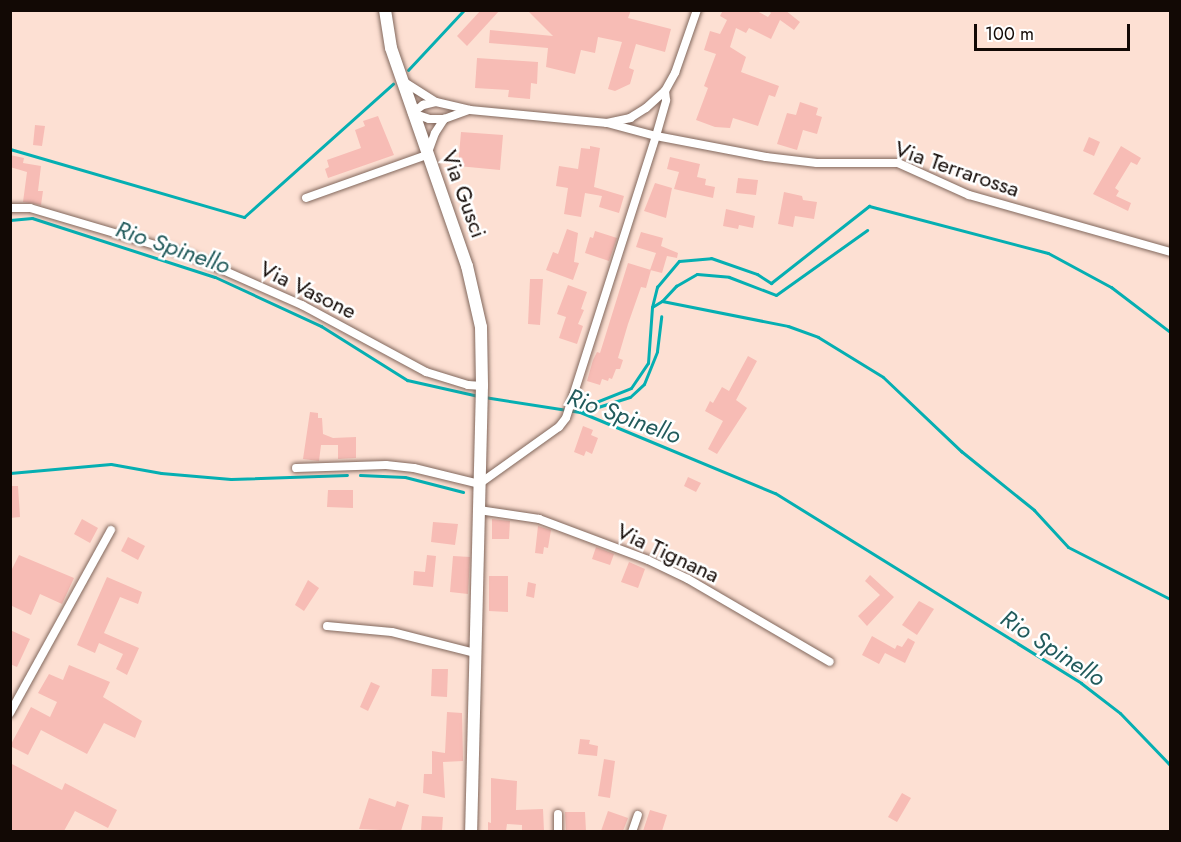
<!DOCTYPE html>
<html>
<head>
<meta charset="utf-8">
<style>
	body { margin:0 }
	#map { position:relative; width:1181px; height:842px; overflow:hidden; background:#fde0d3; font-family:Jost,sans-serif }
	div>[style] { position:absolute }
	.stream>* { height:3px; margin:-1.5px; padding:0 1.5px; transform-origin:1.5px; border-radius:1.5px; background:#05afb2 }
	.building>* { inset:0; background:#f7bcb5 }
	.roads { filter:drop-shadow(0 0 2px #81675c) drop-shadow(0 0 2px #81675c) }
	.street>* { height:8px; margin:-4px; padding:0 4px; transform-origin:4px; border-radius:4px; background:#fff }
	.secondary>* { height:12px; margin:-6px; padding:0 6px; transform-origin:6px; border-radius:6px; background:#fff }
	span { translate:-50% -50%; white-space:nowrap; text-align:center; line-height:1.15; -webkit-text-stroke:5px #fff; paint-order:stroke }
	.street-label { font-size:22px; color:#120905 }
	.water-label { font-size:24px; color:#225b5c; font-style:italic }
	.frame { position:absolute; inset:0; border:12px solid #120905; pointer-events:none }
	.scale { position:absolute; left:974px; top:24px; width:156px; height:27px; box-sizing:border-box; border:3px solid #120905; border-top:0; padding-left:8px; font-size:18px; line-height:21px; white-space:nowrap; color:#120905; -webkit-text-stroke:4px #fff; paint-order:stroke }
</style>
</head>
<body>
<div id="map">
	<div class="stream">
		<i style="left:408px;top:70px;width:82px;rotate:-47deg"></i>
		<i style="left:10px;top:149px;width:244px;rotate:16.2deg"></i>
		<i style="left:244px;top:217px;width:200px;rotate:-41.8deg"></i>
		<i style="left:10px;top:220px;width:22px;rotate:-5deg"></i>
		<i style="left:32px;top:218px;width:192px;rotate:17.9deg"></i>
		<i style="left:215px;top:277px;width:117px;rotate:24.8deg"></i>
		<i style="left:321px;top:326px;width:102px;rotate:32.1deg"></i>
		<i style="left:407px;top:380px;width:73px;rotate:12.7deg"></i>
		<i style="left:662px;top:301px;width:21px;rotate:-47deg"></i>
		<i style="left:676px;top:286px;width:24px;rotate:-30deg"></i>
		<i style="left:697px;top:274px;width:32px;rotate:5deg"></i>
		<i style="left:729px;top:277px;width:50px;rotate:21deg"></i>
		<i style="left:776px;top:295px;width:112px;rotate:-35.5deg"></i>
		<i style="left:652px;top:307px;width:21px;rotate:-76deg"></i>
		<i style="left:657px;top:287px;width:34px;rotate:-50deg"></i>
		<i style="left:679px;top:261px;width:32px;rotate:-5deg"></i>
		<i style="left:711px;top:258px;width:49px;rotate:19.2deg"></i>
		<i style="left:757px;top:274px;width:17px;rotate:33deg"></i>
		<i style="left:771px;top:283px;width:125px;rotate:-38.2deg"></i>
		<i style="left:869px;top:206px;width:185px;rotate:14.7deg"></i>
		<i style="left:1048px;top:253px;width:72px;rotate:28.4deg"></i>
		<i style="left:1111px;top:287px;width:74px;rotate:37.3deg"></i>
		<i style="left:484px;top:397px;width:97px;rotate:8.9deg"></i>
		<i style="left:580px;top:412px;width:211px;rotate:22.6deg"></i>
		<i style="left:775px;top:493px;width:360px;rotate:31.8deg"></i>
		<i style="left:1081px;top:683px;width:49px;rotate:37.6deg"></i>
		<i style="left:1120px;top:713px;width:72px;rotate:46.1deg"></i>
		<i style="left:576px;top:410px;width:59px;rotate:-21.8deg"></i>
		<i style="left:631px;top:388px;width:30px;rotate:-56deg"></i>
		<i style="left:648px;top:363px;width:56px;rotate:-85.9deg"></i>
		<i style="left:652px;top:307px;width:12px;rotate:-31deg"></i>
		<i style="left:662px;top:301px;width:128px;rotate:11.2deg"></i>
		<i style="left:788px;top:326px;width:32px;rotate:20deg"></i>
		<i style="left:818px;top:337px;width:76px;rotate:31.6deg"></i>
		<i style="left:883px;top:377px;width:108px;rotate:43.5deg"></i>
		<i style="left:961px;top:451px;width:94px;rotate:38.9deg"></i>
		<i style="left:1034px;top:510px;width:50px;rotate:47.4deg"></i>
		<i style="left:1068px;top:547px;width:114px;rotate:27deg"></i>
		<i style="left:582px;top:412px;width:50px;rotate:-17.4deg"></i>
		<i style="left:630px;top:397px;width:19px;rotate:-43deg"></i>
		<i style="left:644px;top:384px;width:35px;rotate:-68deg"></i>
		<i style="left:657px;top:351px;width:35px;rotate:-83deg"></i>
		<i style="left:10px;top:473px;width:101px;rotate:-5.1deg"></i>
		<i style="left:111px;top:464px;width:51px;rotate:10.2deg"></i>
		<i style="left:161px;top:473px;width:70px;rotate:4.9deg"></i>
		<i style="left:231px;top:479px;width:116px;rotate:-2deg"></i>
		<i style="left:360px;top:475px;width:45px;rotate:2.5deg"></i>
		<i style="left:405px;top:477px;width:60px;rotate:14.5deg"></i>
	</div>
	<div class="building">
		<i style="clip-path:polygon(481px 10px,500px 10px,467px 46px,457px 36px)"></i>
		<i style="clip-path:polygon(527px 10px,631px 10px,628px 18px,671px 29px,665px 52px,636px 44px,629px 68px,634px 70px,630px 84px,615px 91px,608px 89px,622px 42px,598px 37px,595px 53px,581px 50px,575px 74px,546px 67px,548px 48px,489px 43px,490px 30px,553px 36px)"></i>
		<i style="clip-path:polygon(723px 10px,755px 10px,768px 17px,771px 13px,768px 10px,785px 10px,800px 22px,794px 30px,780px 20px,771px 39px,749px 28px,746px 33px,736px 28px,730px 47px,746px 57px,741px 72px,779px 86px,775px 97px,769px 95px,758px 126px,733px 118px,730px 128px,715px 127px,696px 120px,708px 88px,704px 86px,716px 54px,704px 50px,710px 31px,720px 34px,727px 20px,720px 16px)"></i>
		<i style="clip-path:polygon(477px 58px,538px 62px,537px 84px,531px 83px,530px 99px,508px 97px,509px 90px,475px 88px)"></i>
		<i style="clip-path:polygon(800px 102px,818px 108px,816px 115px,822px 117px,817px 134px,803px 130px,797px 150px,777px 144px,787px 113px,796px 115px)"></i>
		<i style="clip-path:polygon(378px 116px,394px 155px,328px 178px,325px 169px,329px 167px,327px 160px,361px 148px,355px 130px,365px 126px,363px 121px)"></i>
		<i style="clip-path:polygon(35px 125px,45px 126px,42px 146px,33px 145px)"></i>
		<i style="clip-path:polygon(461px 132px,503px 135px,500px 170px,458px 166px)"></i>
		<i style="clip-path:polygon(1089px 137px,1100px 142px,1094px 156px,1083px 151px)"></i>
		<i style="clip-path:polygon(590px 146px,600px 148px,594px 187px,624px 196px,619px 213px,599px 207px,602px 196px,585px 193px,581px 217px,564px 214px,568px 188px,556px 186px,559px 166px,578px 169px,581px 148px,590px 149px)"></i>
		<i style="clip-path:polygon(1121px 146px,1141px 158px,1137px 165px,1131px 162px,1115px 188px,1119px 191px,1116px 196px,1131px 203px,1128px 211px,1093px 194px)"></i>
		<i style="clip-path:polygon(10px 155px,24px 158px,23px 163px,41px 166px,38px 191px,43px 191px,41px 205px,23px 202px,27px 172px,10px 167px)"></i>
		<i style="clip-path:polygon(670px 157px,700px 164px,697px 177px,706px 179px,705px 185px,715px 187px,713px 198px,674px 189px,679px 172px,667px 169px)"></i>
		<i style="clip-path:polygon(738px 178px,758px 180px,756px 195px,736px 193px)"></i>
		<i style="clip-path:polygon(655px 183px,672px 188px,666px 218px,644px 211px)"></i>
		<i style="clip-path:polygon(784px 192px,802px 196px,803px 200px,817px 202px,814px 219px,795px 216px,793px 227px,778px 224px)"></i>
		<i style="clip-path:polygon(726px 209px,755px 216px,753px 228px,739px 225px,738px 229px,723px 226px)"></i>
		<i style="clip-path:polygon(567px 229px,578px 233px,574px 262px,579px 263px,573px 280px,546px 270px,553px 252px,558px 254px)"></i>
		<i style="clip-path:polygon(595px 231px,617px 238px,609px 261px,585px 253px,590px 237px,593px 238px)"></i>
		<i style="clip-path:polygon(641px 232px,663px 238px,661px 246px,678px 253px,677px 258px,667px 256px,662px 273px,650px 270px,656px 253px,636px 247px)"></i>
		<i style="clip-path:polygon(628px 263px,651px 270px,646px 288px,641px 287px,628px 324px,618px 358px,623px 360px,620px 369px,616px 369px,612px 379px,609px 378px,608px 381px,602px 379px,600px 385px,587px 381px,593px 360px,597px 352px,600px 353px)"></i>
		<i style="clip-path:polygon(530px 279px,543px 279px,540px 325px,528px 324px)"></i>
		<i style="clip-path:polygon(568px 285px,587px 292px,581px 309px,584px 310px,578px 324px,583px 326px,577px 344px,559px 338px,566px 317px,557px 314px)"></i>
		<i style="clip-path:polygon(748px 356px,757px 361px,736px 400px,747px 408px,717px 454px,708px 449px,723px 421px,705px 411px,710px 401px,713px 403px,722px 387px,729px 391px)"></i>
		<i style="clip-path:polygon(310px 412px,318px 413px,318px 418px,322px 418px,323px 434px,333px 438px,356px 437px,356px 458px,338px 459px,338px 445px,321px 445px,319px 461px,303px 459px)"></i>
		<i style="clip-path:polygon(583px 426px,593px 430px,591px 435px,598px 438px,592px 454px,586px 451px,584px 456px,574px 452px)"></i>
		<i style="clip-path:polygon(688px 477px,701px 483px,696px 492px,684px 486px)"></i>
		<i style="clip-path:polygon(10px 486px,18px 486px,20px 517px,10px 518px)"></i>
		<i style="clip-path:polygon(328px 490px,353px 490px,353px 508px,327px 507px)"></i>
		<i style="clip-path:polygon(82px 519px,98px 528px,90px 543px,74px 534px)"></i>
		<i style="clip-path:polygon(492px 519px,510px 521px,509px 539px,492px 539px)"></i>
		<i style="clip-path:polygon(433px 522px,458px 524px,455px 545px,431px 542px)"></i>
		<i style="clip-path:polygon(538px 526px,551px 530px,548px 548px,544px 547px,543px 554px,535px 553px)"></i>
		<i style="clip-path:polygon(128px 537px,145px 546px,138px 560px,121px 551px)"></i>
		<i style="clip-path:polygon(596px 547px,614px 554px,610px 565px,592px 559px)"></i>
		<i style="clip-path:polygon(19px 555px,74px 578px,62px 604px,40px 594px,31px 615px,10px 605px,10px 573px)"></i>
		<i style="clip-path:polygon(427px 555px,436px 556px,433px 587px,413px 585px,414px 571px,425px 572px)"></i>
		<i style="clip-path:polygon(453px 556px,470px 557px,468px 594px,450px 592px)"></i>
		<i style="clip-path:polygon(629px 562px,645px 569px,638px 588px,621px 582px)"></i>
		<i style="clip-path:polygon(870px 575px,894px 597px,867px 626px,858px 616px,880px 595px,865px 581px)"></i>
		<i style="clip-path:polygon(489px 576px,508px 576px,508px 612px,489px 611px)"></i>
		<i style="clip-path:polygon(107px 577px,142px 592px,138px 604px,120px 597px,104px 633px,139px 648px,127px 675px,116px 669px,123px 654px,99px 643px,95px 653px,77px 645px)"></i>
		<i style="clip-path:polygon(308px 580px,319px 588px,304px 611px,295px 605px)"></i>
		<i style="clip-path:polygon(528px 582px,536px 584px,534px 598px,526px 596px)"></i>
		<i style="clip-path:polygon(919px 601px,934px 609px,917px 635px,902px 625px)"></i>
		<i style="clip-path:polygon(10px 630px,30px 639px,17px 667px,10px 664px)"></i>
		<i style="clip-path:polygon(872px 636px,895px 649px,897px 645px,902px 647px,908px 638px,915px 642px,905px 663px,885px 653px,879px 664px,862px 655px)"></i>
		<i style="clip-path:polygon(69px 665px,110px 682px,103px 697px,142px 721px,135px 738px,104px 723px,87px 754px,41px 730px,28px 755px,10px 746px,31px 707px,50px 717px,57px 702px,38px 693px,49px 674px,63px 680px)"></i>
		<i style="clip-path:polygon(432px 669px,448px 669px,447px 697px,431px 696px)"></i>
		<i style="clip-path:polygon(371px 682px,380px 686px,368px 711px,360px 707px)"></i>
		<i style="clip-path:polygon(447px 712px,462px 713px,463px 761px,443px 762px,445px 798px,423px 793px,424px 774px,432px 774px,432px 751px,445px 753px)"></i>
		<i style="clip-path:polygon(580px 739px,590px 740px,589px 744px,598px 746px,597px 756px,578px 754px)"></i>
		<i style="clip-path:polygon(604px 759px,615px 761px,610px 798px,598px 796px)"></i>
		<i style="clip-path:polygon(10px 763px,62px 790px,65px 783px,117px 810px,108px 828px,75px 811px,64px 831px,10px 831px)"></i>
		<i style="clip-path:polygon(491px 778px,517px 781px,516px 810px,543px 809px,544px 831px,522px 831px,522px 825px,507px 824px,506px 831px,488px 831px,488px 822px,491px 823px)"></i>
		<i style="clip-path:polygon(902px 793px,911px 798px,897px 822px,888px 817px)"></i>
		<i style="clip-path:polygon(369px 798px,395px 807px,397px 801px,409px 805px,401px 831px,359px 829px)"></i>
		<i style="clip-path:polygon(650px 810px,667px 815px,662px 831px,643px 831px)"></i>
		<i style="clip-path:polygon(608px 811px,628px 818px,623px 831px,601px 831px)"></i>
		<i style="clip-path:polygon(565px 812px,585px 812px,586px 831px,566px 831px)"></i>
		<i style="clip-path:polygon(422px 816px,443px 817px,442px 831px,421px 831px)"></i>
	</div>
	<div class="roads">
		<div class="street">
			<i style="left:401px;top:80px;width:41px;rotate:32.2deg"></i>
			<i style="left:436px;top:102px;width:35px;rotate:13deg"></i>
			<i style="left:470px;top:110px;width:138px;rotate:5.4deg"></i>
			<i style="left:607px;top:123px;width:24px;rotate:-12deg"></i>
			<i style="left:630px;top:118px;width:19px;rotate:-32deg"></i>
			<i style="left:646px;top:108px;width:25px;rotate:-42deg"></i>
			<i style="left:665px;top:91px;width:21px;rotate:-61deg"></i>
			<i style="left:675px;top:73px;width:67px;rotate:-70.8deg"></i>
			<i style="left:412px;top:113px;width:18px;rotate:19deg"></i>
			<i style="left:429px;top:119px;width:15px"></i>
			<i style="left:444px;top:119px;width:27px;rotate:-20deg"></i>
			<i style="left:412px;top:113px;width:14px;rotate:-36deg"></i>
			<i style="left:423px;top:105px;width:13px;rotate:-13deg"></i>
			<i style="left:607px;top:123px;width:51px;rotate:14.9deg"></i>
			<i style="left:656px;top:136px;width:112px;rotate:10.8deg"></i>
			<i style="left:766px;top:157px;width:51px;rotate:6.7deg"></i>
			<i style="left:817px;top:163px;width:81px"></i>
			<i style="left:898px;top:163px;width:78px;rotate:24.3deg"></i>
			<i style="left:969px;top:195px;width:209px;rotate:15.8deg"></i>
			<i style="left:306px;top:198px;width:128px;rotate:-19.6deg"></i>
			<i style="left:427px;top:155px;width:23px;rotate:-70deg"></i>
			<i style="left:435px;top:133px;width:17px;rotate:-57deg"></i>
			<i style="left:10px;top:208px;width:20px"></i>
			<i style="left:30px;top:208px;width:166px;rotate:16.5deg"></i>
			<i style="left:189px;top:255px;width:124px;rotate:23.9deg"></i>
			<i style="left:302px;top:305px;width:141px;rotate:28.4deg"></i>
			<i style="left:426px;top:372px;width:44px;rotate:17.2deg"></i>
			<i style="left:468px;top:385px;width:14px;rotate:4deg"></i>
			<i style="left:296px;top:468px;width:90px;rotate:-1.9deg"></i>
			<i style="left:386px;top:465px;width:28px;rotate:6deg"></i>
			<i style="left:414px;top:468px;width:67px;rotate:13.8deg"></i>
			<i style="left:479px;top:484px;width:98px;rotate:-35.5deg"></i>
			<i style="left:559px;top:427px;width:11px;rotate:-52deg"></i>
			<i style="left:566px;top:418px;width:296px;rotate:-72.3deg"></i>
			<i style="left:656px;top:136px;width:37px;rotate:-74deg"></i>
			<i style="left:666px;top:100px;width:9px;rotate:-96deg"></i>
			<i style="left:479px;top:510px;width:61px;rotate:8.5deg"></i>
			<i style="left:539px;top:519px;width:116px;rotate:20.6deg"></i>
			<i style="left:648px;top:560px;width:44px;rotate:25.4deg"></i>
			<i style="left:688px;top:579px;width:164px;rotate:30.3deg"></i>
			<i style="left:327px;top:626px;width:65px;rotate:5.3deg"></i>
			<i style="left:392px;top:632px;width:86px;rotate:14.2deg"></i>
			<i style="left:10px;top:713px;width:209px;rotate:-61.1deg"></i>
			<i style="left:558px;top:832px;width:18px;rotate:-90deg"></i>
			<i style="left:632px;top:832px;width:18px;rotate:-71deg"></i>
		</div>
		<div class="secondary">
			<i style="left:385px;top:10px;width:38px;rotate:81deg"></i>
			<i style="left:391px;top:48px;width:231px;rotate:70.8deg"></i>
			<i style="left:467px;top:266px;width:63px;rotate:77.1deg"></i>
			<i style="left:481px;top:327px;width:59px;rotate:89deg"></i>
			<i style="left:482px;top:386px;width:446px;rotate:91.4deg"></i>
		</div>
	</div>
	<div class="street-label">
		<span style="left:957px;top:169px;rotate:19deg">Via Terrarossa</span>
		<span style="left:464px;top:194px;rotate:70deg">Via Gusci</span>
		<span style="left:308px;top:290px;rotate:26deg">Via Vasone</span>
		<span style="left:668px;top:553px;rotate:25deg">Via Tignana</span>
	</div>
	<div class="water-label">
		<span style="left:173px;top:247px;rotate:19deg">Rio Spinello</span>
		<span style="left:624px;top:416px;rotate:20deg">Rio Spinello</span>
		<span style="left:1053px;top:648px;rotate:33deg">Rio Spinello</span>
	</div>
	<div class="frame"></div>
	<div class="scale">100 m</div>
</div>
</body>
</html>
